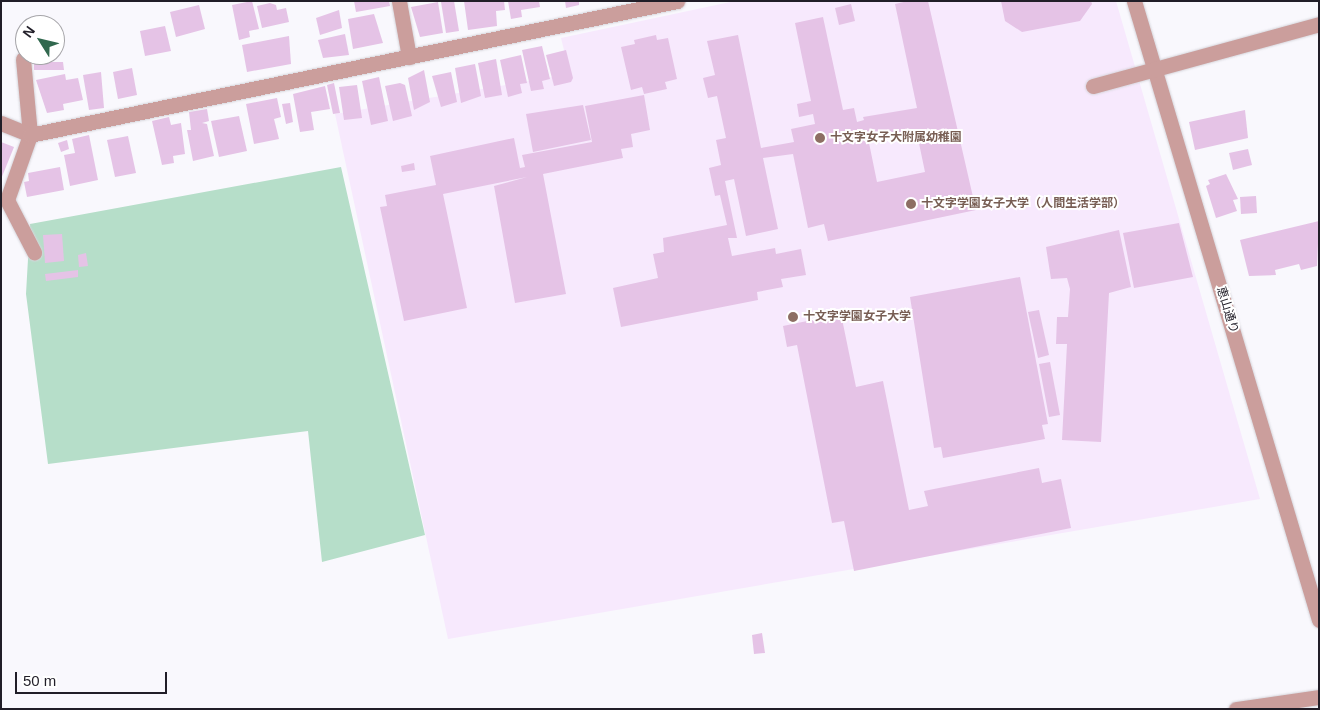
<!DOCTYPE html>
<html>
<head>
<meta charset="utf-8">
<style>
	body { margin:0 }
	#map { position:relative; width:1320px; height:710px; overflow:hidden; background:#f9f8fd; font-family:Arial,"Noto Sans JP",sans-serif }
	div>[style] { position:absolute }
	.education>* { inset:0; background:#f7e9fd }
	.green>* { inset:0; background:#b6dec9 }
	.building>* { inset:0; background:#e5c3e6 }
	.roads { filter:drop-shadow(0 0 1px #d6d5db) drop-shadow(0 0 1px #d6d5db) }
	.minor>* { height:15px; margin:-7.5px; padding:0 7.5px; transform-origin:7.5px; border-radius:7.5px; background:#cb9e9c }
	.dots>* { width:14px; height:14px; translate:-50% -50%; box-sizing:border-box; border:2px solid #fff; border-radius:50% }
	span { translate:-50% -50%; white-space:nowrap; text-align:center; line-height:1.15; -webkit-text-stroke:4px #fff; paint-order:stroke }
	.education-label { font-size:12px; color:#785e54; font-weight:700 }
	.left { translate:0 -50%; text-align:left }
	.street-label { font-size:12px; color:#211e28 }
	.frame { position:absolute; inset:0; border:2px solid #211e28; pointer-events:none }
	.north { position:absolute; left:15px; top:15px; width:50px; height:50px; box-sizing:border-box; background:#fff; border:1px solid #a6a5a9; border-radius:50%; rotate:306deg; font-size:14px; font-weight:700; line-height:20px; text-align:center; color:#211e28 }
	.north::after { content:''; display:block; margin:auto; width:18px; height:22px; background:#31684e; clip-path:polygon(50% 0,100% 100%,50% 72%,0 100%) }
	.scale { position:absolute; left:15px; top:672px; width:152px; height:22px; box-sizing:border-box; border:2px solid #211e28; border-top:0; padding-left:6px; font-size:15px; line-height:18px; white-space:nowrap; color:#211e28; -webkit-text-stroke:4px #fff; paint-order:stroke }
</style>
</head>
<body>
<div id="map">
	<div class="education">
		<i style="clip-path:polygon(735px 1px,1116px 1px,1260px 499px,448px 639px,335px 114px,570px 74px,561px 38px)"></i>
	</div>
	<div class="green">
		<i style="clip-path:polygon(341px 167px,425px 535px,322px 562px,308px 431px,48px 464px,26px 294px,30px 224px)"></i>
	</div>
	<div class="building">
		<i style="clip-path:polygon(252px 1px,259px 29px,249px 31px,250px 37px,239px 40px,232px 5px)"></i>
		<i style="clip-path:polygon(354px 1px,389px 1px,390px 6px,356px 12px)"></i>
		<i style="clip-path:polygon(454px 1px,459px 31px,446px 33px,441px 2px)"></i>
		<i style="clip-path:polygon(464px 1px,504px 1px,505px 10px,496px 11px,497px 26px,468px 30px)"></i>
		<i style="clip-path:polygon(508px 1px,539px 1px,540px 7px,521px 10px,522px 17px,511px 19px)"></i>
		<i style="clip-path:polygon(565px 1px,579px 1px,579px 5px,566px 8px)"></i>
		<i style="clip-path:polygon(evenodd,908px 1px,928px 1px,976px 210px,828px 241px,824px 224px,808px 228px,793px 154px,763px 158px,778px 229px,746px 236px,734px 179px,725px 181px,737px 238px,728px 238px,732px 256px,775px 248px,776px 254px,801px 249px,806px 275px,781px 279px,783px 287px,757px 292px,758px 300px,621px 327px,613px 288px,658px 278px,653px 254px,664px 252px,663px 238px,727px 225px,720px 195px,715px 196px,709px 168px,721px 165px,716px 140px,726px 138px,717px 96px,708px 98px,703px 78px,715px 75px,707px 41px,738px 35px,761px 148px,794px 142px,791px 129px,815px 124px,813px 114px,799px 117px,797px 104px,811px 101px,795px 23px,823px 17px,843px 110px,854px 108px,857px 122px,864px 120px,863px 117px,917px 108px,895px 4px,908px 1px,916px 129px,925px 172px,877px 182px,868px 138px,916px 129px)"></i>
		<i style="clip-path:polygon(1001px 1px,1091px 1px,1092px 4px,1080px 21px,1022px 32px,1005px 21px)"></i>
		<i style="clip-path:polygon(438px 2px,443px 33px,420px 37px,411px 7px)"></i>
		<i style="clip-path:polygon(270px 3px,276px 5px,277px 10px,286px 8px,289px 22px,262px 28px,257px 6px)"></i>
		<i style="clip-path:polygon(851px 4px,855px 21px,839px 25px,835px 8px)"></i>
		<i style="clip-path:polygon(199px 5px,205px 29px,176px 37px,170px 12px)"></i>
		<i style="clip-path:polygon(339px 10px,342px 28px,320px 35px,316px 18px)"></i>
		<i style="clip-path:polygon(374px 14px,383px 43px,353px 49px,348px 19px)"></i>
		<i style="clip-path:polygon(35px 23px,58px 23px,59px 54px,55px 54px,55px 25px)"></i>
		<i style="clip-path:polygon(165px 26px,171px 51px,145px 56px,140px 31px)"></i>
		<i style="clip-path:polygon(345px 34px,349px 55px,323px 58px,318px 40px)"></i>
		<i style="clip-path:polygon(656px 35px,657px 40px,668px 38px,677px 79px,665px 82px,667px 89px,644px 94px,642px 87px,631px 90px,621px 47px,635px 44px,634px 40px)"></i>
		<i style="clip-path:polygon(289px 36px,291px 64px,247px 72px,242px 45px)"></i>
		<i style="clip-path:polygon(542px 46px,550px 79px,542px 81px,544px 89px,531px 91px,522px 50px)"></i>
		<i style="clip-path:polygon(566px 50px,573px 78px,571px 82px,554px 86px,546px 55px)"></i>
		<i style="clip-path:polygon(521px 55px,527px 83px,520px 84px,522px 93px,508px 97px,500px 60px)"></i>
		<i style="clip-path:polygon(496px 59px,502px 95px,485px 98px,478px 63px)"></i>
		<i style="clip-path:polygon(34px 62px,63px 62px,64px 70px,34px 70px)"></i>
		<i style="clip-path:polygon(475px 64px,481px 96px,461px 103px,455px 68px)"></i>
		<i style="clip-path:polygon(132px 68px,137px 95px,118px 99px,113px 72px)"></i>
		<i style="clip-path:polygon(424px 70px,430px 102px,414px 110px,408px 78px)"></i>
		<i style="clip-path:polygon(101px 72px,104px 108px,89px 110px,83px 75px)"></i>
		<i style="clip-path:polygon(451px 72px,457px 102px,441px 107px,432px 76px)"></i>
		<i style="clip-path:polygon(65px 74px,66px 80px,78px 78px,83px 100px,63px 104px,64px 110px,47px 113px,36px 80px)"></i>
		<i style="clip-path:polygon(379px 77px,388px 121px,371px 125px,362px 81px)"></i>
		<i style="clip-path:polygon(334px 83px,340px 113px,333px 114px,327px 85px)"></i>
		<i style="clip-path:polygon(400px 83px,405px 85px,412px 116px,393px 121px,385px 86px)"></i>
		<i style="clip-path:polygon(357px 85px,362px 118px,344px 120px,339px 87px)"></i>
		<i style="clip-path:polygon(325px 86px,330px 109px,311px 112px,314px 130px,300px 132px,293px 94px)"></i>
		<i style="clip-path:polygon(644px 95px,650px 130px,631px 134px,633px 147px,621px 149px,623px 158px,543px 174px,566px 294px,515px 303px,494px 186px,527px 177px,443px 194px,467px 308px,404px 321px,380px 207px,387px 206px,385px 195px,436px 185px,430px 156px,514px 138px,520px 168px,525px 167px,522px 155px,592px 142px,585px 106px)"></i>
		<i style="clip-path:polygon(277px 98px,281px 117px,274px 119px,279px 139px,254px 144px,246px 104px)"></i>
		<i style="clip-path:polygon(290px 103px,293px 122px,286px 124px,282px 104px)"></i>
		<i style="clip-path:polygon(583px 105px,591px 140px,533px 152px,526px 114px)"></i>
		<i style="clip-path:polygon(207px 109px,209px 121px,202px 123px,207px 124px,214px 156px,193px 161px,187px 130px,191px 130px,189px 112px)"></i>
		<i style="clip-path:polygon(1245px 110px,1248px 138px,1195px 150px,1189px 122px)"></i>
		<i style="clip-path:polygon(239px 116px,247px 151px,219px 157px,211px 121px)"></i>
		<i style="clip-path:polygon(169px 117px,171px 125px,181px 123px,185px 154px,173px 156px,174px 163px,162px 165px,152px 121px)"></i>
		<i style="clip-path:polygon(89px 135px,98px 180px,70px 186px,64px 155px,75px 153px,72px 139px)"></i>
		<i style="clip-path:polygon(128px 136px,136px 173px,115px 177px,107px 140px)"></i>
		<i style="clip-path:polygon(67px 140px,69px 149px,61px 152px,58px 143px)"></i>
		<i style="clip-path:polygon(1px 142px,14px 147px,1px 179px)"></i>
		<i style="clip-path:polygon(1248px 149px,1252px 165px,1233px 170px,1229px 153px)"></i>
		<i style="clip-path:polygon(414px 163px,415px 170px,402px 172px,401px 166px)"></i>
		<i style="clip-path:polygon(60px 167px,64px 190px,27px 197px,24px 182px,29px 181px,28px 173px)"></i>
		<i style="clip-path:polygon(1226px 174px,1238px 199px,1233px 200px,1237px 211px,1216px 218px,1206px 186px,1210px 184px,1208px 180px)"></i>
		<i style="clip-path:polygon(1256px 196px,1257px 213px,1241px 214px,1240px 197px)"></i>
		<i style="clip-path:polygon(1319px 221px,1317px 266px,1301px 270px,1299px 264px,1275px 270px,1276px 275px,1249px 276px,1240px 240px)"></i>
		<i style="clip-path:polygon(1179px 223px,1193px 277px,1134px 288px,1123px 233px)"></i>
		<i style="clip-path:polygon(1119px 230px,1131px 287px,1109px 293px,1101px 442px,1062px 440px,1067px 344px,1056px 344px,1057px 317px,1068px 317px,1070px 289px,1067px 278px,1051px 279px,1046px 247px)"></i>
		<i style="clip-path:polygon(62px 234px,64px 261px,45px 263px,43px 235px)"></i>
		<i style="clip-path:polygon(86px 253px,88px 266px,79px 267px,78px 255px)"></i>
		<i style="clip-path:polygon(78px 270px,78px 277px,46px 281px,45px 274px)"></i>
		<i style="clip-path:polygon(1020px 277px,1048px 424px,1042px 425px,1045px 439px,943px 458px,941px 447px,934px 448px,910px 297px)"></i>
		<i style="clip-path:polygon(1039px 310px,1049px 355px,1038px 358px,1028px 312px)"></i>
		<i style="clip-path:polygon(841px 314px,856px 387px,883px 381px,909px 510px,928px 506px,924px 491px,1039px 468px,1042px 483px,1061px 479px,1071px 528px,854px 571px,844px 521px,832px 523px,797px 345px,787px 347px,783px 326px)"></i>
		<i style="clip-path:polygon(1050px 362px,1060px 415px,1049px 417px,1039px 364px)"></i>
		<i style="clip-path:polygon(762px 633px,765px 653px,754px 654px,752px 635px)"></i>
	</div>
	<div class="roads">
		<div class="minor">
			<i style="left:399px;top:1px;width:57px;rotate:79.9deg"></i>
			<i style="left:1134px;top:1px;width:646px;rotate:73.36deg"></i>
			<i style="left:23px;top:59px;width:76px;rotate:84.7deg"></i>
			<i style="left:30px;top:135px;width:69px;rotate:109.5deg"></i>
			<i style="left:7px;top:200px;width:59px;rotate:62.6deg"></i>
			<i style="left:1093px;top:86px;width:234px;rotate:-15.3deg"></i>
			<i style="left:1px;top:123px;width:31px;rotate:22deg"></i>
			<i style="left:30px;top:135px;width:661px;rotate:-11.7deg"></i>
			<i style="left:1236px;top:709px;width:84px;rotate:-8.2deg"></i>
		</div>
	</div>
	<div class="dots">
		<i style="left:820px;top:138px;background:#8d6e63"></i>
		<i style="left:911px;top:204px;background:#8d6e63"></i>
		<i style="left:793px;top:317px;background:#8d6e63"></i>
	</div>
	<div class="education-label">
		<span class="left" style="left:830px;top:138px">十文字女子大附属幼稚園</span>
		<span class="left" style="left:921px;top:204px">十文字学園女子大学（人間生活学部）</span>
		<span class="left" style="left:803px;top:317px">十文字学園女子大学</span>
	</div>
	<div class="street-label">
		<span style="left:1227px;top:310px;rotate:73deg">恵山通り</span>
	</div>
	<div class="frame"></div>
	<div class="north">N</div>
	<div class="scale">50 m</div>
</div>
</body>
</html>
